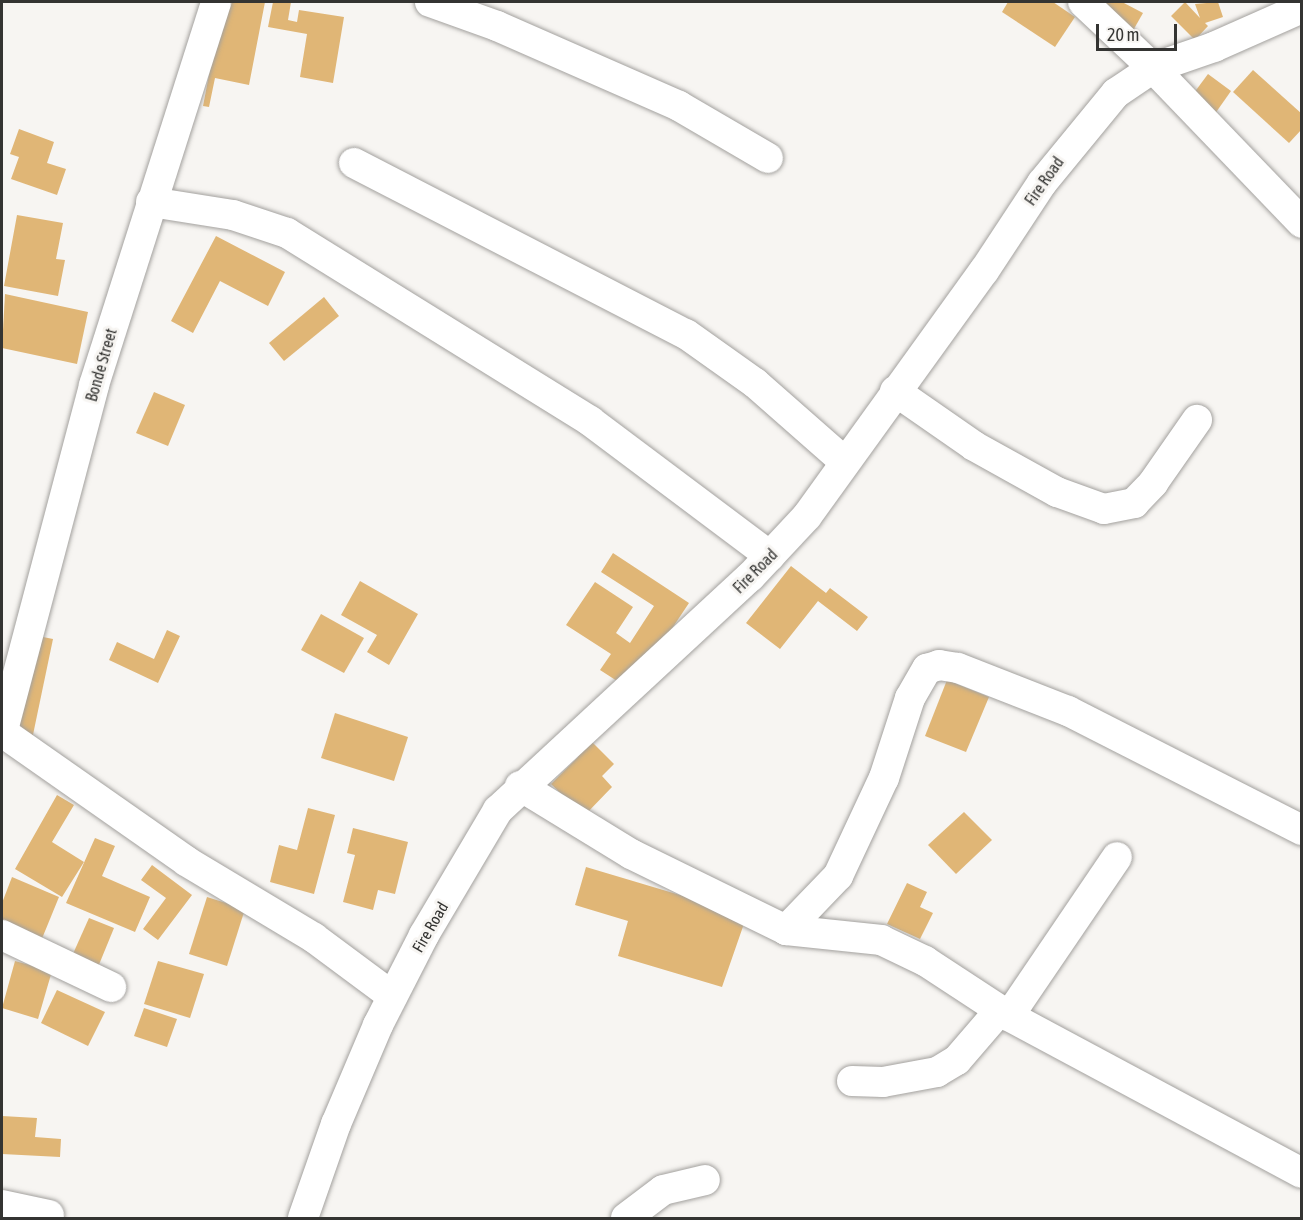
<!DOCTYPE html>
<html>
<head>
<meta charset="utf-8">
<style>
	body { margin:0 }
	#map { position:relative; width:1303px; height:1220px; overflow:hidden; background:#f7f5f2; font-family:"Asap Condensed",sans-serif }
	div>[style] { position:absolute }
	.building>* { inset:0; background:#e0b676 }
	.roads { filter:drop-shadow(0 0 2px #a3a19e) drop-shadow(0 0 2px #a3a19e) }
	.minor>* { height:30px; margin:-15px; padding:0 15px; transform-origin:15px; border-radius:15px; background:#fff }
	span { translate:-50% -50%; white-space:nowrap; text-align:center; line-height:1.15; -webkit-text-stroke:6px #f7f5f2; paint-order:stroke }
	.street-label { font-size:16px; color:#343432 }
	.frame { position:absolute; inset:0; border:3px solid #343432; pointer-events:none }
	.scale { position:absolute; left:1096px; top:24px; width:81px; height:27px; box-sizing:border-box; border:3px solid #343432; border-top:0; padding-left:8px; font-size:18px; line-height:21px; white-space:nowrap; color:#343432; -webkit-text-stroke:4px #f7f5f2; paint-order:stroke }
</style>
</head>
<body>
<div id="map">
	<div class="building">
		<i style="clip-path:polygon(223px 2px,265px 2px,249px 85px,215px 78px,209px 107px,203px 106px)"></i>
		<i style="clip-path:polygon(273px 2px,291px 2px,288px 20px,297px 22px,299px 10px,344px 17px,333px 83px,300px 77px,307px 34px,268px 27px)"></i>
		<i style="clip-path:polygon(1008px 2px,1053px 2px,1075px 17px,1055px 47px,1002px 12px)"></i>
		<i style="clip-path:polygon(1095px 2px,1122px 2px,1143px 13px,1131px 34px)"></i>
		<i style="clip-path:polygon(1185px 2px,1200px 18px,1195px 4px,1218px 2px,1223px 17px,1205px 23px,1208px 26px,1195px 40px,1171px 16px)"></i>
		<i style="clip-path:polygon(1253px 70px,1302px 114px,1302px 129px,1289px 143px,1233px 92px)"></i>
		<i style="clip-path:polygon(1208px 74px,1231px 91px,1212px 118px,1188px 101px)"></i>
		<i style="clip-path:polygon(19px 129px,54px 142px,47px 163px,66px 169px,57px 195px,11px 179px,19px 157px,10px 154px)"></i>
		<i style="clip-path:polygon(17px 215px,63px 223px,56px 259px,65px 260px,58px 296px,4px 286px)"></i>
		<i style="clip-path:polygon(216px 236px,285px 272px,268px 306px,220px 281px,193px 333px,171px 321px)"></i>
		<i style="clip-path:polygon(5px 294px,88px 312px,77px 364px,2px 348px)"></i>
		<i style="clip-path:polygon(324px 297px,339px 316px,284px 361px,269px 343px)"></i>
		<i style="clip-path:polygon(154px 392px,185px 405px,168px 446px,136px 433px)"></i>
		<i style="clip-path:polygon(613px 553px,689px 603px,631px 690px,600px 670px,611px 654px,566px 625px,595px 582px,633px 607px,616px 633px,630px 643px,654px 606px,601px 572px)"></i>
		<i style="clip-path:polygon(791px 566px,826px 593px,830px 588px,868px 617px,857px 631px,818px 601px,780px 649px,746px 623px)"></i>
		<i style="clip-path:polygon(360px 581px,418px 614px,389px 665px,367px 652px,377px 635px,341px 615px)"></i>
		<i style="clip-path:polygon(321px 614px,364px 638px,344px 673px,301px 650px)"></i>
		<i style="clip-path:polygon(167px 630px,180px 636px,158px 683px,109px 660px,117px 642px,154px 659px)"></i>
		<i style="clip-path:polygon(23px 633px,53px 639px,30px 749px,2px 744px)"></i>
		<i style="clip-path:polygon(947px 680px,989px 697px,966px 752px,925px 736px)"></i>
		<i style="clip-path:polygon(335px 713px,408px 737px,394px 781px,321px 758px)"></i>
		<i style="clip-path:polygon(588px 738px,614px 764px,602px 776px,612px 787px,584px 816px,551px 784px,578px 757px,573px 752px)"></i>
		<i style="clip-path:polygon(57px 795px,74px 805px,52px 842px,84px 862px,62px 897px,15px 869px)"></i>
		<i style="clip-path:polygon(308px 808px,335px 815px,314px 894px,270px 882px,279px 845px,297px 850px)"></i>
		<i style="clip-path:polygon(964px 812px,992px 840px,956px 874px,928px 845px)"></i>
		<i style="clip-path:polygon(353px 828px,408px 842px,395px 894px,378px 890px,373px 910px,343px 902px,355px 855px,347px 853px)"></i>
		<i style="clip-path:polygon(95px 838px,115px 846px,102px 876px,150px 897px,135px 932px,66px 903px)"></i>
		<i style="clip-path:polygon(152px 865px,192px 895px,158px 940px,143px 929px,166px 898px,141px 880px)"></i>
		<i style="clip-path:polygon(586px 867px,747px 915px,722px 987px,618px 956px,628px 921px,575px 905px)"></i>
		<i style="clip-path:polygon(12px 877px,59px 897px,41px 941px,2px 925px,2px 903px)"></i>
		<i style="clip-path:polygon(907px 883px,927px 892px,920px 907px,933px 913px,920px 939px,887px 924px)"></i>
		<i style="clip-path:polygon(207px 897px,245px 909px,227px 966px,189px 954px)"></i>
		<i style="clip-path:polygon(89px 918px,114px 928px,98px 967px,72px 956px)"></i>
		<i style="clip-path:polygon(15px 961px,52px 971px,38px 1019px,2px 1008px)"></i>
		<i style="clip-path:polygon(158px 961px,204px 974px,190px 1018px,144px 1004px)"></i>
		<i style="clip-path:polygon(57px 990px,105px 1012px,88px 1046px,41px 1023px)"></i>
		<i style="clip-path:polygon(144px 1008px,177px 1019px,167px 1047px,134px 1036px)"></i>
		<i style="clip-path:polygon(2px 1116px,37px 1118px,35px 1137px,61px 1139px,60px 1157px,2px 1154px)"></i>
	</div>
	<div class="roads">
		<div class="minor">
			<i style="left:430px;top:2px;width:71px;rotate:19.7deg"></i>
			<i style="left:497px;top:26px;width:199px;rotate:23.7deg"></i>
			<i style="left:679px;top:106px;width:103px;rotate:30.3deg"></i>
			<i style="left:1083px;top:2px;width:96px;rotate:43.3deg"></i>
			<i style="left:1153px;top:68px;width:215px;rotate:46.1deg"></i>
			<i style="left:354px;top:163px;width:373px;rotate:27.3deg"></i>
			<i style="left:686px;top:334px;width:85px;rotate:35.4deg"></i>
			<i style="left:755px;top:383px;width:120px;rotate:41.3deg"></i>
			<i style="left:151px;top:202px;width:83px;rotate:9deg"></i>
			<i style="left:233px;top:215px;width:57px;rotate:18.4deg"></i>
			<i style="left:287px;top:233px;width:357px;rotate:31.8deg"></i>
			<i style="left:590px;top:421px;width:225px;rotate:36.9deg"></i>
			<i style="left:895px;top:391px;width:96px;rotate:34.8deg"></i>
			<i style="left:974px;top:446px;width:95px;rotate:29deg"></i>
			<i style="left:1057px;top:492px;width:50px;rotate:19.9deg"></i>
			<i style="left:1104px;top:509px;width:31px;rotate:-11deg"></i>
			<i style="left:1134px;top:503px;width:28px;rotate:-46deg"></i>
			<i style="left:1153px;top:483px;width:77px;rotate:-55.1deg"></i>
			<i style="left:2px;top:732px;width:225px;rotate:35deg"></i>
			<i style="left:186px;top:861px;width:149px;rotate:31deg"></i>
			<i style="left:314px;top:938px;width:97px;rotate:36.6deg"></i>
			<i style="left:2px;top:734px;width:361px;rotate:-75.2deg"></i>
			<i style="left:94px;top:385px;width:402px;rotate:-72.3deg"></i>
			<i style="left:520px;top:786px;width:130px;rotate:31.5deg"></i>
			<i style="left:631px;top:854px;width:173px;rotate:26.1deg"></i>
			<i style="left:786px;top:930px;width:96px;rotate:6deg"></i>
			<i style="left:881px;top:940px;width:49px;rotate:25.5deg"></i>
			<i style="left:925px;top:961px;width:100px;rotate:33.2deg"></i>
			<i style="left:1009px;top:1016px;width:332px;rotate:28.2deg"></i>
			<i style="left:786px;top:930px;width:75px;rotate:-46.1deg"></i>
			<i style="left:838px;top:876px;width:108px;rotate:-64.9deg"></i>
			<i style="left:884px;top:778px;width:84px;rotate:-72deg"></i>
			<i style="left:910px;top:698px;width:34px;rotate:-60deg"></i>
			<i style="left:927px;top:669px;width:13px;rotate:-18deg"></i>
			<i style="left:939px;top:665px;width:19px;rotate:9deg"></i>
			<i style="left:958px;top:668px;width:118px;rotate:21.4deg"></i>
			<i style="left:1068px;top:711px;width:263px;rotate:27deg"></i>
			<i style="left:2px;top:935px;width:121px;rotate:25.5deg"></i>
			<i style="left:1009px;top:1016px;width:192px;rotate:-55.8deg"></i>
			<i style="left:852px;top:1081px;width:31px;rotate:2deg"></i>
			<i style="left:883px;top:1082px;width:55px;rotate:-10.5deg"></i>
			<i style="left:937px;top:1072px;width:23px;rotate:-31deg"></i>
			<i style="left:957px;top:1060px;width:66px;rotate:-49.3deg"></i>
			<i style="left:2px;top:1205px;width:48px;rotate:12deg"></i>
			<i style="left:303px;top:1218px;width:100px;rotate:-70.7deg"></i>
			<i style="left:336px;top:1124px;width:108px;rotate:-67deg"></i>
			<i style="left:378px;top:1025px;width:101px;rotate:-62.9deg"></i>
			<i style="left:424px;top:935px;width:145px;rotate:-59.4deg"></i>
			<i style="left:498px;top:810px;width:343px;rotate:-42.8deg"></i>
			<i style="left:750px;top:577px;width:83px;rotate:-46.9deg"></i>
			<i style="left:807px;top:516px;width:302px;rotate:-54.2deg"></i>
			<i style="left:984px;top:271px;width:105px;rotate:-56.6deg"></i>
			<i style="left:1042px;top:183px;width:117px;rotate:-50.6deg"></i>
			<i style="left:1116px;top:93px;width:45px;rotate:-34deg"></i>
			<i style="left:1153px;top:68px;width:65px;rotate:-19deg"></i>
			<i style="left:1214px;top:47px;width:96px;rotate:-23.9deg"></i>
			<i style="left:626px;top:1218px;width:46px;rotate:-37.1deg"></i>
			<i style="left:663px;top:1190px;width:43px;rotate:-13.4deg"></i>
		</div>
	</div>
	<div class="street-label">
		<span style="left:1044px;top:181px;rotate:-55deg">Fire Road</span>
		<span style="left:101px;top:365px;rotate:-74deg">Bonde Street</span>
		<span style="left:755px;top:571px;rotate:-45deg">Fire Road</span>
		<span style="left:430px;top:927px;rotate:-60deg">Fire Road</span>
	</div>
	<div class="frame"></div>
	<div class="scale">20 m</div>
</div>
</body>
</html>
